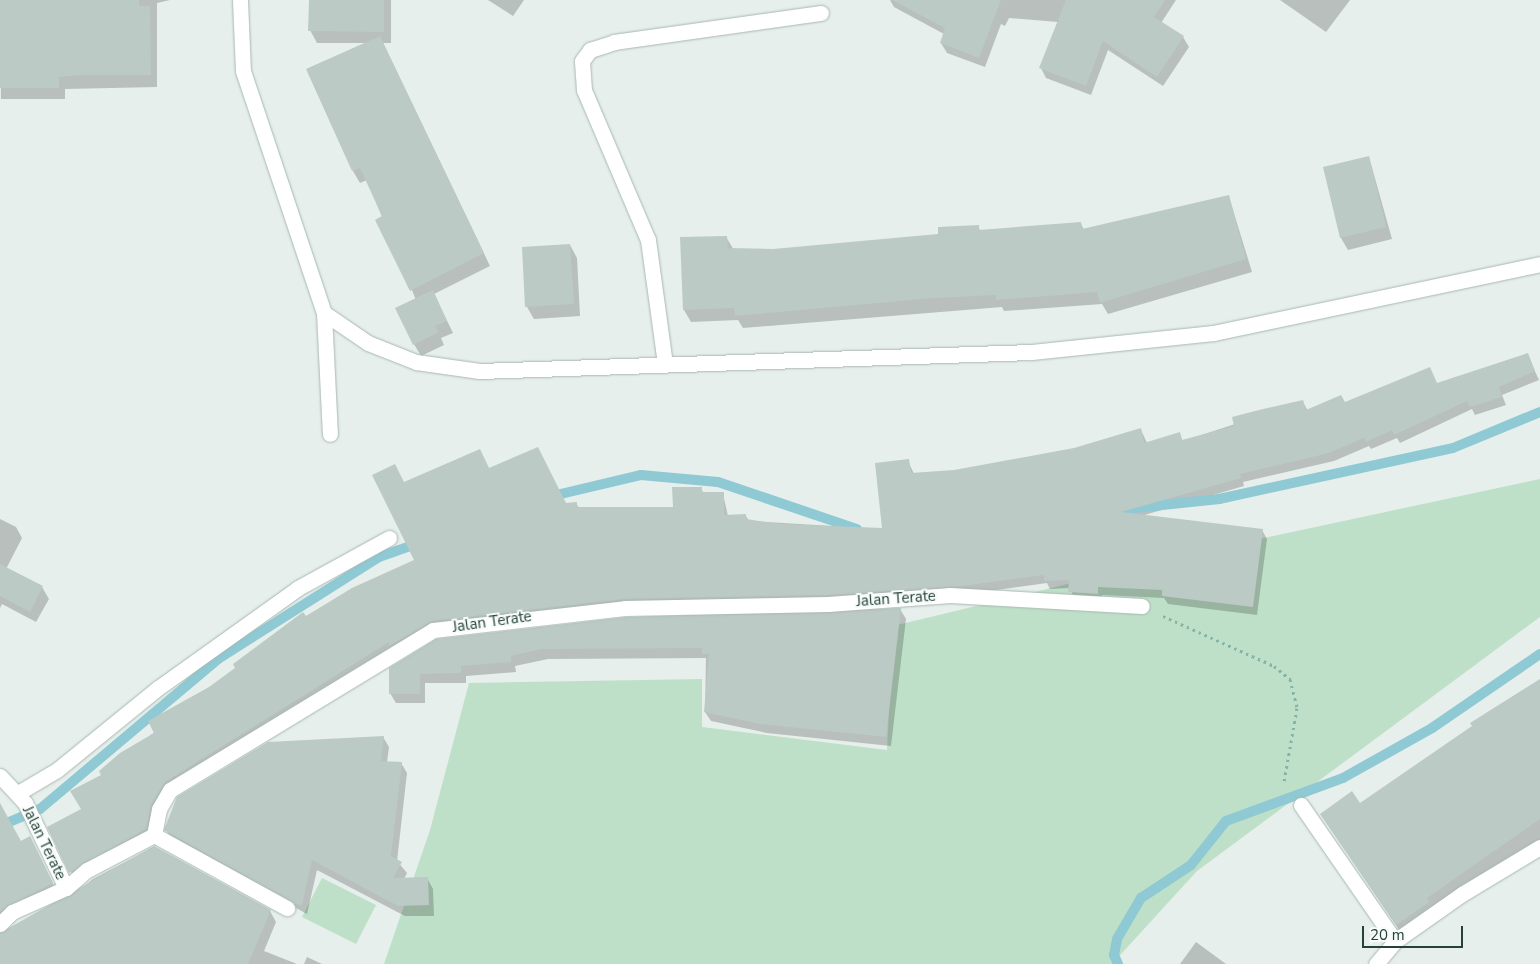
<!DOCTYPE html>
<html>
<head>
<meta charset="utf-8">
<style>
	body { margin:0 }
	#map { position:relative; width:1540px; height:964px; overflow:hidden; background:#e6efeb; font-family:"Nunito Sans",sans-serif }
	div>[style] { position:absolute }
	.green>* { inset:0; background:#bfe0c8 }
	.shadow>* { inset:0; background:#0003 }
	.stream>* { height:10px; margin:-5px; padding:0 5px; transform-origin:5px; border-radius:5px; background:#8ec9d4 }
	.building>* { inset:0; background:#bbcac4 }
	.path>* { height:3px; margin-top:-1.5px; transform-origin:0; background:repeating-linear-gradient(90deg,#86b3a5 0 2.5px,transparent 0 6.5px) }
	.roads { filter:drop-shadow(0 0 1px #a8b8b2) drop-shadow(0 0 1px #a8b8b2) }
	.minor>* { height:15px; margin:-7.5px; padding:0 7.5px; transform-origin:7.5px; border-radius:7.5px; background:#fff }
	span { translate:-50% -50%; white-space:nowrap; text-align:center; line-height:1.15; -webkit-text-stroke:4px #f7fbf9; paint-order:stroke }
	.street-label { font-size:15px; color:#24423a }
	.scale { position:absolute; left:1362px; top:926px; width:101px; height:22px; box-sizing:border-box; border:2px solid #24423a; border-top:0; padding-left:6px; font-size:15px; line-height:18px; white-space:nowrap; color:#24423a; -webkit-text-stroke:4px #f7fbf9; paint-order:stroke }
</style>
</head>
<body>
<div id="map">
	<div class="green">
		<i style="clip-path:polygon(1540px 479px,1540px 617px,1197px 871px,1112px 964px,384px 964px,430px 830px,469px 683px,702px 679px,702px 727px,887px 750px,893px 626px,1217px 548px)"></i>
		<i style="clip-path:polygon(322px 878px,376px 905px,356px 944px,302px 917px)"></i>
	</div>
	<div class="shadow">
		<i style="clip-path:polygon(0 0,170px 0,157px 3px,157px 87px,65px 89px,65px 99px,1px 99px)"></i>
		<i style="clip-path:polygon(311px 0,391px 0,391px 43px,383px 43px,490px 266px,434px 294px,453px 333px,441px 338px,444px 345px,421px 356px,414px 344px,416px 300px,367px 180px,360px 183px,353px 171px,366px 43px,317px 43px,310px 30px)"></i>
		<i style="clip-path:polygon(488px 0,524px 0,513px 16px)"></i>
		<i style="clip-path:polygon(890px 0,1176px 0,1161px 23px,1183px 37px,1189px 47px,1163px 86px,1108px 50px,1091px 95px,1046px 78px,1041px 68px,1058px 22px,1009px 18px,1005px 26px,1001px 24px,985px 67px,947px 53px,941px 43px,944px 34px,894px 7px)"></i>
		<i style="clip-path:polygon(1280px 0,1350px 0,1326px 32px)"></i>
		<i style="clip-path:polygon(1369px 157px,1392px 239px,1348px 250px,1341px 238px)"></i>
		<i style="clip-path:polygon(1229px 197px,1252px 272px,1108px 314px,1102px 304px,1004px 311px,1002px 307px,743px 328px,738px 320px,691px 322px,684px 310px,726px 237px,734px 250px,773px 250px,940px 235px,978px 227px,981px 231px,1081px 224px,1084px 230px)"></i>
		<i style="clip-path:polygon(570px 245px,577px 258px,580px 316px,534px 319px,527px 307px)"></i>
		<i style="clip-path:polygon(1527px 354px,1539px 380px,1502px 395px,1506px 405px,1475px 415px,1472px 409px,1400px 443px,1397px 438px,1371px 449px,1369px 446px,1334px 461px,1243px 482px,1244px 486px,1141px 516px,1262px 530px,1267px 539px,1257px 615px,1168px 604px,1164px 598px,1102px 595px,1102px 602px,1075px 600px,1070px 588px,1050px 589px,1047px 583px,967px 594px,629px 607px,436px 629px,170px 790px,150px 837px,75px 880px,49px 827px,82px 810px,102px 775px,209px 688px,306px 618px,415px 561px,405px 484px,489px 469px,566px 504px,576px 503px,579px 508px,674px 508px,701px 488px,704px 494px,723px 494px,728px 516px,746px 516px,749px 521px,883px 529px,908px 461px,914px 474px,955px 472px,1075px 449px,1141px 430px,1147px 443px,1179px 434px,1183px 441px,1303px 402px,1308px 411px,1437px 384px)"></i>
		<i style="clip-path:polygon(0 519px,16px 527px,22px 538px,6px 569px,42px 587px,49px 599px,36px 622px,2px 604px,0 608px)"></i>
		<i style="clip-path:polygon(900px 609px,906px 619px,891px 746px,767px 733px,711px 721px,705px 712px,706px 658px,548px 659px,515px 666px,516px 672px,466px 676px,466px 683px,425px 683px,425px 703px,396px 703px,390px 693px,437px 640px)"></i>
		<i style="clip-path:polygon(1540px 680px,1540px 842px,1406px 940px,1321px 814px,1360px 805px)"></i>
		<i style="clip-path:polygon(383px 737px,389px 747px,387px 762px,401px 763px,407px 773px,397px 861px,407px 873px,404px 879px,427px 878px,433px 889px,434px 916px,405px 916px,317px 870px,307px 914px,172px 840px,166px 830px,178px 798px)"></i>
		<i style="clip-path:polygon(0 805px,20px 842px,30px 837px,58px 894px,11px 916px,0 928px)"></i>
		<i style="clip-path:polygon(154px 847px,270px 911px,276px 922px,264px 951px,297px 964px,0 964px,0 933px,70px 898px,93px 879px)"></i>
		<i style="clip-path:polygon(1196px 942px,1226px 964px,1180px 964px)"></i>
		<i style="clip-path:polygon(307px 957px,322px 964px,304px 964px)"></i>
	</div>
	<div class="stream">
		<i style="left:548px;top:497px;width:96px;rotate:-13.3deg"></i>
		<i style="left:641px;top:475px;width:77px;rotate:5.2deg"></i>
		<i style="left:718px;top:482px;width:147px;rotate:18.7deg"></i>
		<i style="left:1125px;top:509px;width:95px;rotate:-6.1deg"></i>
		<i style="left:1219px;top:499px;width:239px;rotate:-12.3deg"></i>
		<i style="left:1453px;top:448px;width:94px;rotate:-22.5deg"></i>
		<i style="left:0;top:826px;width:43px;rotate:-23deg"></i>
		<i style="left:40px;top:809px;width:233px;rotate:-40.1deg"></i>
		<i style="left:218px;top:659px;width:191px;rotate:-32.4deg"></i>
		<i style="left:379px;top:557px;width:42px;rotate:-19.3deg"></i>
		<i style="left:1118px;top:964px;width:10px;rotate:-114deg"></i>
		<i style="left:1114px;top:955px;width:16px;rotate:-79deg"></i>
		<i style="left:1117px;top:939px;width:48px;rotate:-59.7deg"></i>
		<i style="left:1141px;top:898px;width:60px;rotate:-33.4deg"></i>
		<i style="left:1191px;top:865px;width:56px;rotate:-51.5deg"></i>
		<i style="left:1226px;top:821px;width:125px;rotate:-20.2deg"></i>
		<i style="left:1343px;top:778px;width:102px;rotate:-29.3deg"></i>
		<i style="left:1432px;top:728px;width:131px;rotate:-34.4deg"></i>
	</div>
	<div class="building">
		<i style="clip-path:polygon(0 0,139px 0,139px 6px,150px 6px,151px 75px,84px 75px,59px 77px,59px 88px,0 88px)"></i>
		<i style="clip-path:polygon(309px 0,384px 0,384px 32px,308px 31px)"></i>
		<i style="clip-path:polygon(892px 0,1001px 0,979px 58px,940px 43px,945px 28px)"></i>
		<i style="clip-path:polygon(1066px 0,1165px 0,1154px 17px,1184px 36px,1157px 77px,1103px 41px,1086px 86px,1039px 68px)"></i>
		<i style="clip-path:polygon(380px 36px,484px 253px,410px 291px,375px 220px,382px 216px,360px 168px,352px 171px,306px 69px)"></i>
		<i style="clip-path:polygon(1369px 156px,1386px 227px,1340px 238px,1323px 167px)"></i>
		<i style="clip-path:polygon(1229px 195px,1246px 259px,1100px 303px,1097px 292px,996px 300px,996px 295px,934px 298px,735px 316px,734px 308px,683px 310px,680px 237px,727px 236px,728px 248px,773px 249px,938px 234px,938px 227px,979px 225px,979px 230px,1081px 222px,1082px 229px)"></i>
		<i style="clip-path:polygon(570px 244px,574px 304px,525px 307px,522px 247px)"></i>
		<i style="clip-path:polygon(433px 290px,447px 321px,435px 326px,439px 332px,413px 345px,395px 308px)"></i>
		<i style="clip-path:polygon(1528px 353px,1535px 371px,1499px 387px,1502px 397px,1470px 407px,1467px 401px,1394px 435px,1392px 430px,1366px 442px,1364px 438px,1329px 453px,1240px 474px,1241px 478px,1121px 512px,1263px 529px,1253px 607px,1162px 596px,1162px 590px,1098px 587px,1098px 594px,1068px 592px,1069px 580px,1044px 581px,1044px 575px,962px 586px,828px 595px,624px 599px,432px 621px,389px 646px,389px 642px,165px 782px,151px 805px,146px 829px,69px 873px,47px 827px,81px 809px,70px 791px,101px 775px,99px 771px,120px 753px,154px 733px,148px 721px,209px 687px,235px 668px,233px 664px,303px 612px,306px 616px,352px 588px,414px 560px,372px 475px,395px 464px,404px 482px,480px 449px,489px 468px,538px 447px,566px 503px,577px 502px,577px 507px,673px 507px,672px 487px,702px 487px,702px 492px,724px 492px,724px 515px,746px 514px,746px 519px,780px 524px,882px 528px,875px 463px,909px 459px,911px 473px,954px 470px,1074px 448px,1141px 428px,1144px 443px,1180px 432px,1182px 440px,1234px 426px,1232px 417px,1259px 410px,1303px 400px,1306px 410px,1341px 395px,1345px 402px,1430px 367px,1437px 383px)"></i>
		<i style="clip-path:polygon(0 564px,43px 586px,30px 612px,0 596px)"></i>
		<i style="clip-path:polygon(901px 608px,886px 737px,760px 724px,704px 712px,709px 654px,702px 654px,702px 648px,542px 649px,511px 656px,511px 662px,461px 666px,461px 673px,420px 674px,420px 694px,389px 694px,389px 668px,436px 639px,626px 617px)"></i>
		<i style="clip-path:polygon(1540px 679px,1540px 819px,1427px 898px,1429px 902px,1396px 925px,1320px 814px,1352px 791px,1360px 803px,1472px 726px,1470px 723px)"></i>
		<i style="clip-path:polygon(384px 736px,381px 761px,402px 762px,391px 856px,402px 862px,393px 878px,428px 877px,429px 905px,398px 906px,312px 860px,302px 905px,295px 904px,164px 830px,177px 797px,268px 742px)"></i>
		<i style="clip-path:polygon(0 803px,21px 841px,30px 836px,53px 883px,0 911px)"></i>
		<i style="clip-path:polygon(154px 846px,271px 910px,248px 964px,0 964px,0 933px)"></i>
	</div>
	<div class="path">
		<i style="left:1163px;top:616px;width:122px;rotate:24.2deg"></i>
		<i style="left:1274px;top:666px;width:21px;rotate:39deg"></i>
		<i style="left:1290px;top:679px;width:30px;rotate:76deg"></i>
		<i style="left:1297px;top:708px;width:75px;rotate:100deg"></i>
	</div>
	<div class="roads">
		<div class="minor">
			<i style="left:240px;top:0;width:71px;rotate:87.6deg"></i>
			<i style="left:243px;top:71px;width:255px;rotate:71.5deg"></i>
			<i style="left:324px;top:313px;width:121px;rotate:87.2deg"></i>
			<i style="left:324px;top:313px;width:53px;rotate:34.3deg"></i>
			<i style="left:368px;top:343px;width:52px;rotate:21.6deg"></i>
			<i style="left:416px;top:362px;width:64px;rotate:8.1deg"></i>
			<i style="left:479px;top:371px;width:553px;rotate:-1.97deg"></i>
			<i style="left:1032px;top:352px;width:182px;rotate:-6deg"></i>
			<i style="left:1213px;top:333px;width:334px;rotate:-11.9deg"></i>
			<i style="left:665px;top:364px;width:125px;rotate:-97.8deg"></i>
			<i style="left:648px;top:240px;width:163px;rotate:-113.1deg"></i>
			<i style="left:584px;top:90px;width:29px;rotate:-94deg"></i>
			<i style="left:582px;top:61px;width:14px;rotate:-54deg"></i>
			<i style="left:590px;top:50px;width:25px;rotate:-18deg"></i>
			<i style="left:614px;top:42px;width:209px;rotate:-8deg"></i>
			<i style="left:0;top:776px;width:37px;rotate:47deg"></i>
			<i style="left:25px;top:803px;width:94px;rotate:64.2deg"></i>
			<i style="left:66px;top:888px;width:28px;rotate:-41deg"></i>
			<i style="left:87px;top:870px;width:76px;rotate:-27.6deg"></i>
			<i style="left:18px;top:793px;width:45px;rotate:-30.5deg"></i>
			<i style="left:57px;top:770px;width:130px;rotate:-39.1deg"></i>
			<i style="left:158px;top:688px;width:172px;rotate:-35.5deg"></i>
			<i style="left:298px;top:588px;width:104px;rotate:-28.8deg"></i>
			<i style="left:1301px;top:805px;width:165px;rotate:55.3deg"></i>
			<i style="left:154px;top:835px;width:26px;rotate:-79deg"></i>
			<i style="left:159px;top:809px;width:22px;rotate:-60deg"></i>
			<i style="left:170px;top:790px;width:308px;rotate:-31.3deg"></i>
			<i style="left:433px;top:630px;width:193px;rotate:-6.5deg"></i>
			<i style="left:625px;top:608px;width:203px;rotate:-1.1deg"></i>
			<i style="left:828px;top:604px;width:122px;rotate:-4.2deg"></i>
			<i style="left:950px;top:595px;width:192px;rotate:3.3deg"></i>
			<i style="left:154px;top:835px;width:152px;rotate:28.8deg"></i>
			<i style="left:0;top:924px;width:17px;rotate:-45deg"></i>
			<i style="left:12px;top:912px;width:59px;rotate:-24deg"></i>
			<i style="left:1376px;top:964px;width:30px;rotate:-50deg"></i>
			<i style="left:1395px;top:941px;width:82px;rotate:-35deg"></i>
			<i style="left:1462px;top:894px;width:91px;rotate:-31.1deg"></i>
		</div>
	</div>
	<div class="street-label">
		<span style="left:896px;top:599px;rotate:-4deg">Jalan Terate</span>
		<span style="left:492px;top:622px;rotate:-8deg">Jalan Terate</span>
		<span style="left:44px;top:843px;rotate:64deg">Jalan Terate</span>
	</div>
	<div class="scale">20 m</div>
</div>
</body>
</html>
